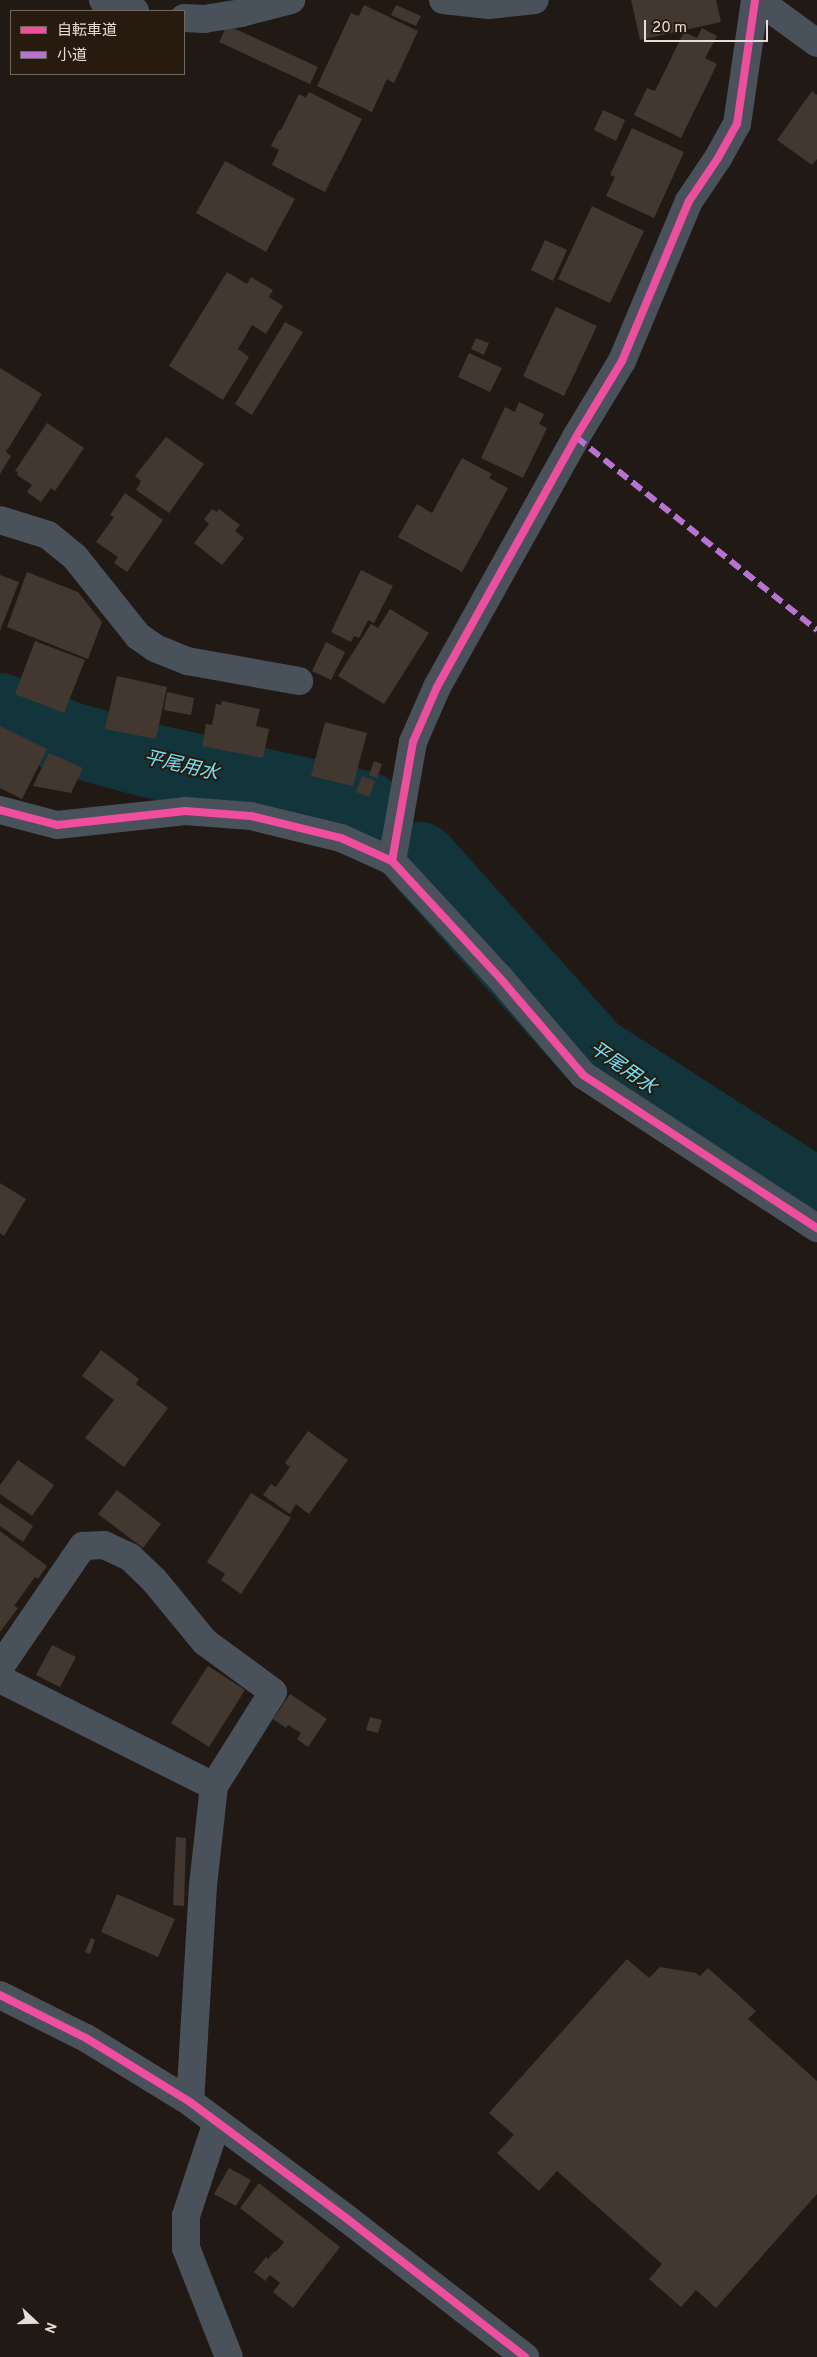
<!DOCTYPE html>
<html>
<head>
<meta charset="utf-8">
<style>
	body { margin:0 }
	#map { position:relative; width:817px; height:2357px; overflow:hidden; background:#211a14; font-family:Overpass,"Noto Sans JP",sans-serif }
	div>[style] { position:absolute }
	.river>* { height:74px; margin:-37px; padding:0 37px; transform-origin:37px; border-radius:37px; background:#12353c }
	.building>* { inset:0; background:#43382f }
	.minor>* { height:28px; margin:-14px; padding:0 14px; transform-origin:14px; border-radius:14px; background:#49515a }
	.quiet>* { height:6px; margin-top:-3px; transform-origin:0; background:repeating-linear-gradient(90deg,#b673d3 0 12px,transparent 0 18px) }
	.cycleway>* { height:8px; margin:-4px; padding:0 4px; transform-origin:4px; border-radius:4px; background:#ef4d9e }
	span { translate:-50% -50%; white-space:nowrap; text-align:center; line-height:1.15; -webkit-text-stroke:4px #271a0e; paint-order:stroke }
	.water-label { font-size:19px; color:#72e1f8; font-style:italic }
	.legend { position:absolute; left:10px; top:10px; width:175px; height:65px; box-sizing:border-box; background:#271a0e; border:1px solid #73685e; margin:0; padding:6px 9px; list-style:none; font-size:15px; color:#e6ddd6 }
	.legend li { display:flex; align-items:center; gap:10px; height:25px }
	.legend b { width:25px; border:1px solid #73685e }
	.north { position:absolute; left:10px; top:2297px; width:50px; height:50px; -webkit-text-stroke:4px #271a0e; paint-order:stroke; rotate:111deg; font-size:14px; font-weight:700; line-height:20px; text-align:center; color:#e6ddd6 }
	.north::after { content:''; display:block; margin:auto; width:18px; height:22px; background:#e6ddd6; clip-path:polygon(50% 0,100% 100%,50% 72%,0 100%) }
	.scale { position:absolute; left:644px; top:20px; width:124px; height:22px; box-sizing:border-box; border:2px solid #e6ddd6; border-top:0; padding-left:6px; font-size:15px; line-height:18px; white-space:nowrap; color:#e6ddd6; -webkit-text-stroke:4px #271a0e; paint-order:stroke }
</style>
</head>
<body>
<div id="map">
	<div class="river">
		<i style="left:0;top:710px;width:76px;rotate:22.5deg"></i>
		<i style="left:70px;top:739px;width:80px;rotate:15.3deg"></i>
		<i style="left:147px;top:760px;width:224px;rotate:12.4deg"></i>
		<i style="left:420px;top:859px;width:261px;rotate:48.1deg"></i>
		<i style="left:594px;top:1053px;width:265px;rotate:32.7deg"></i>
	</div>
	<div class="building">
		<i style="clip-path:polygon(631px 0,716px 0,721px 22px,640px 40px)"></i>
		<i style="clip-path:polygon(364px 5px,418px 31px,394px 83px,387px 79px,372px 112px,317px 86px,351px 13px,359px 16px)"></i>
		<i style="clip-path:polygon(396px 5px,421px 16px,416px 26px,391px 15px)"></i>
		<i style="clip-path:polygon(227px 25px,318px 67px,310px 84px,219px 42px)"></i>
		<i style="clip-path:polygon(702px 28px,717px 36px,705px 58px,717px 64px,681px 138px,634px 115px,647px 88px,655px 91px,684px 32px,697px 38px)"></i>
		<i style="clip-path:polygon(812px 91px,817px 95px,817px 159px,812px 165px,777px 140px)"></i>
		<i style="clip-path:polygon(309px 92px,362px 119px,325px 192px,272px 165px,279px 150px,271px 146px,279px 130px,281px 130px,299px 94px,306px 98px)"></i>
		<i style="clip-path:polygon(603px 110px,625px 120px,616px 141px,594px 130px)"></i>
		<i style="clip-path:polygon(632px 128px,684px 152px,654px 218px,606px 196px,615px 177px,610px 175px)"></i>
		<i style="clip-path:polygon(225px 161px,295px 199px,266px 252px,196px 213px)"></i>
		<i style="clip-path:polygon(592px 206px,644px 231px,610px 303px,558px 279px)"></i>
		<i style="clip-path:polygon(545px 240px,567px 250px,553px 281px,531px 270px)"></i>
		<i style="clip-path:polygon(227px 272px,247px 284px,251px 277px,273px 290px,269px 297px,283px 306px,266px 334px,252px 325px,238px 349px,249px 357px,223px 400px,169px 366px)"></i>
		<i style="clip-path:polygon(556px 307px,597px 326px,564px 396px,523px 376px)"></i>
		<i style="clip-path:polygon(285px 322px,303px 332px,252px 415px,235px 404px)"></i>
		<i style="clip-path:polygon(476px 338px,489px 343px,484px 355px,471px 349px)"></i>
		<i style="clip-path:polygon(469px 353px,502px 368px,490px 392px,458px 377px)"></i>
		<i style="clip-path:polygon(0 368px,42px 394px,6px 452px,11px 456px,0 474px)"></i>
		<i style="clip-path:polygon(519px 402px,544px 414px,539px 424px,547px 428px,523px 478px,481px 458px,505px 407px,515px 412px)"></i>
		<i style="clip-path:polygon(47px 423px,84px 448px,55px 491px,51px 488px,41px 502px,27px 492px,32px 485px,17px 475px,18px 472px,15px 471px)"></i>
		<i style="clip-path:polygon(166px 437px,204px 464px,169px 513px,136px 490px,141px 481px,135px 476px)"></i>
		<i style="clip-path:polygon(462px 458px,492px 474px,489px 478px,508px 488px,462px 572px,398px 537px,417px 504px,432px 513px)"></i>
		<i style="clip-path:polygon(125px 493px,163px 520px,127px 572px,114px 563px,118px 557px,96px 542px,114px 517px,110px 515px)"></i>
		<i style="clip-path:polygon(212px 509px,217px 512px,219px 509px,240px 525px,235px 531px,244px 538px,222px 565px,194px 543px,209px 524px,204px 519px)"></i>
		<i style="clip-path:polygon(361px 570px,393px 586px,374px 623px,368px 620px,359px 638px,354px 636px,351px 642px,331px 632px)"></i>
		<i style="clip-path:polygon(27px 572px,78px 592px,102px 622px,88px 659px,7px 627px)"></i>
		<i style="clip-path:polygon(0 575px,19px 582px,0 631px)"></i>
		<i style="clip-path:polygon(390px 609px,429px 633px,384px 704px,338px 676px,371px 624px,378px 628px)"></i>
		<i style="clip-path:polygon(35px 641px,85px 660px,64px 713px,15px 694px)"></i>
		<i style="clip-path:polygon(326px 642px,345px 652px,331px 680px,312px 671px)"></i>
		<i style="clip-path:polygon(117px 676px,167px 687px,156px 739px,105px 729px)"></i>
		<i style="clip-path:polygon(167px 692px,194px 698px,191px 715px,164px 710px)"></i>
		<i style="clip-path:polygon(222px 701px,260px 709px,256px 726px,269px 729px,263px 758px,202px 746px,206px 724px,212px 725px,216px 704px,221px 705px)"></i>
		<i style="clip-path:polygon(325px 722px,367px 733px,353px 786px,311px 776px)"></i>
		<i style="clip-path:polygon(0 726px,47px 749px,22px 799px,0 788px)"></i>
		<i style="clip-path:polygon(49px 753px,83px 768px,71px 793px,33px 786px)"></i>
		<i style="clip-path:polygon(374px 761px,382px 764px,377px 778px,369px 775px)"></i>
		<i style="clip-path:polygon(362px 776px,375px 781px,369px 797px,356px 792px)"></i>
		<i style="clip-path:polygon(0 1183px,26px 1199px,4px 1236px,0 1233px)"></i>
		<i style="clip-path:polygon(101px 1350px,139px 1379px,136px 1384px,168px 1408px,124px 1467px,85px 1438px,114px 1400px,82px 1376px)"></i>
		<i style="clip-path:polygon(308px 1431px,348px 1460px,309px 1514px,296px 1504px,290px 1514px,263px 1495px,271px 1484px,276px 1487px,290px 1467px,285px 1463px)"></i>
		<i style="clip-path:polygon(18px 1460px,54px 1485px,32px 1516px,0 1494px,0 1485px)"></i>
		<i style="clip-path:polygon(117px 1490px,161px 1524px,143px 1548px,98px 1514px)"></i>
		<i style="clip-path:polygon(251px 1493px,291px 1518px,241px 1594px,221px 1580px,225px 1574px,207px 1562px)"></i>
		<i style="clip-path:polygon(0 1503px,33px 1526px,23px 1542px,0 1526px)"></i>
		<i style="clip-path:polygon(0 1531px,47px 1566px,38px 1579px,35px 1577px,14px 1606px,18px 1608px,0 1632px)"></i>
		<i style="clip-path:polygon(52px 1645px,76px 1657px,60px 1687px,36px 1675px)"></i>
		<i style="clip-path:polygon(208px 1666px,245px 1690px,209px 1747px,171px 1723px)"></i>
		<i style="clip-path:polygon(290px 1694px,327px 1719px,308px 1747px,297px 1739px,301px 1733px,288px 1725px,286px 1728px,273px 1719px)"></i>
		<i style="clip-path:polygon(370px 1717px,382px 1720px,378px 1733px,366px 1730px)"></i>
		<i style="clip-path:polygon(176px 1837px,186px 1838px,184px 1906px,173px 1905px)"></i>
		<i style="clip-path:polygon(117px 1894px,175px 1919px,158px 1957px,101px 1932px)"></i>
		<i style="clip-path:polygon(91px 1938px,95px 1940px,90px 1954px,85px 1952px)"></i>
		<i style="clip-path:polygon(627px 1959px,649px 1978px,660px 1967px,696px 1973px,700px 1976px,708px 1968px,756px 2011px,748px 2019px,817px 2081px,817px 2194px,716px 2308px,696px 2290px,681px 2307px,649px 2279px,662px 2264px,557px 2171px,539px 2191px,497px 2153px,514px 2135px,489px 2113px)"></i>
		<i style="clip-path:polygon(229px 2168px,251px 2180px,236px 2206px,214px 2194px)"></i>
		<i style="clip-path:polygon(259px 2183px,340px 2247px,293px 2308px,273px 2292px,280px 2283px,270px 2275px,265px 2281px,254px 2272px,266px 2257px,268px 2259px,275px 2251px,276px 2252px,284px 2242px,240px 2208px)"></i>
	</div>
	<div class="minor">
		<i style="left:103px;top:0;width:34px;rotate:19deg"></i>
		<i style="left:443px;top:0;width:46px;rotate:6.2deg"></i>
		<i style="left:489px;top:5px;width:46px;rotate:-6.2deg"></i>
		<i style="left:758px;top:0;width:73px;rotate:36.1deg"></i>
		<i style="left:184px;top:18px;width:20px;rotate:3deg"></i>
		<i style="left:204px;top:19px;width:37px;rotate:-9deg"></i>
		<i style="left:241px;top:13px;width:52px;rotate:-14.6deg"></i>
		<i style="left:0;top:520px;width:50px;rotate:17.4deg"></i>
		<i style="left:48px;top:535px;width:35px;rotate:39deg"></i>
		<i style="left:75px;top:557px;width:101px;rotate:51.4deg"></i>
		<i style="left:138px;top:636px;width:21px;rotate:35deg"></i>
		<i style="left:155px;top:648px;width:35px;rotate:22deg"></i>
		<i style="left:187px;top:661px;width:114px;rotate:10.1deg"></i>
		<i style="left:0;top:810px;width:59px;rotate:14.7deg"></i>
		<i style="left:57px;top:825px;width:129px;rotate:-6.2deg"></i>
		<i style="left:185px;top:811px;width:66px;rotate:4.3deg"></i>
		<i style="left:251px;top:816px;width:93px;rotate:13.7deg"></i>
		<i style="left:341px;top:838px;width:56px;rotate:24.3deg"></i>
		<i style="left:392px;top:861px;width:159px;rotate:47.3deg"></i>
		<i style="left:500px;top:978px;width:128px;rotate:49.4deg"></i>
		<i style="left:583px;top:1075px;width:280px;rotate:33.2deg"></i>
		<i style="left:392px;top:861px;width:121px;rotate:-80deg"></i>
		<i style="left:413px;top:742px;width:60px;rotate:-66.4deg"></i>
		<i style="left:437px;top:687px;width:286px;rotate:-60.9deg"></i>
		<i style="left:576px;top:437px;width:89px;rotate:-58.8deg"></i>
		<i style="left:622px;top:361px;width:173px;rotate:-67.3deg"></i>
		<i style="left:689px;top:201px;width:52px;rotate:-56deg"></i>
		<i style="left:718px;top:158px;width:39px;rotate:-61deg"></i>
		<i style="left:737px;top:124px;width:125px;rotate:-81.7deg"></i>
		<i style="left:0;top:1667px;width:147px;rotate:-55.6deg"></i>
		<i style="left:83px;top:1546px;width:21px;rotate:-3deg"></i>
		<i style="left:104px;top:1545px;width:29px;rotate:25deg"></i>
		<i style="left:130px;top:1557px;width:33px;rotate:44deg"></i>
		<i style="left:154px;top:1580px;width:80px;rotate:50.6deg"></i>
		<i style="left:205px;top:1642px;width:84px;rotate:36.3deg"></i>
		<i style="left:273px;top:1692px;width:111px;rotate:122.1deg"></i>
		<i style="left:0;top:1679px;width:239px;rotate:26.6deg"></i>
		<i style="left:214px;top:1786px;width:100px;rotate:96.3deg"></i>
		<i style="left:203px;top:1885px;width:217px;rotate:93.4deg"></i>
		<i style="left:0;top:1995px;width:96px;rotate:26.6deg"></i>
		<i style="left:86px;top:2038px;width:122px;rotate:31.6deg"></i>
		<i style="left:190px;top:2102px;width:194px;rotate:36.6deg"></i>
		<i style="left:346px;top:2218px;width:227px;rotate:37.8deg"></i>
		<i style="left:217px;top:2122px;width:99px;rotate:108.3deg"></i>
		<i style="left:186px;top:2216px;width:32px;rotate:90deg"></i>
		<i style="left:186px;top:2248px;width:117px;rotate:68.5deg"></i>
	</div>
	<div class="quiet">
		<i style="left:576px;top:437px;width:309px;rotate:38.7deg"></i>
	</div>
	<div class="cycleway">
		<i style="left:0;top:810px;width:59px;rotate:14.7deg"></i>
		<i style="left:57px;top:825px;width:129px;rotate:-6.2deg"></i>
		<i style="left:185px;top:811px;width:66px;rotate:4.3deg"></i>
		<i style="left:251px;top:816px;width:93px;rotate:13.7deg"></i>
		<i style="left:341px;top:838px;width:56px;rotate:24.3deg"></i>
		<i style="left:392px;top:861px;width:159px;rotate:47.3deg"></i>
		<i style="left:500px;top:978px;width:128px;rotate:49.4deg"></i>
		<i style="left:583px;top:1075px;width:280px;rotate:33.2deg"></i>
		<i style="left:392px;top:861px;width:121px;rotate:-80deg"></i>
		<i style="left:413px;top:742px;width:60px;rotate:-66.4deg"></i>
		<i style="left:437px;top:687px;width:286px;rotate:-60.9deg"></i>
		<i style="left:576px;top:437px;width:89px;rotate:-58.8deg"></i>
		<i style="left:622px;top:361px;width:173px;rotate:-67.3deg"></i>
		<i style="left:689px;top:201px;width:52px;rotate:-56deg"></i>
		<i style="left:718px;top:158px;width:39px;rotate:-61deg"></i>
		<i style="left:737px;top:124px;width:125px;rotate:-81.7deg"></i>
		<i style="left:0;top:1995px;width:96px;rotate:26.6deg"></i>
		<i style="left:86px;top:2038px;width:122px;rotate:31.6deg"></i>
		<i style="left:190px;top:2102px;width:194px;rotate:36.6deg"></i>
		<i style="left:346px;top:2218px;width:227px;rotate:37.8deg"></i>
	</div>
	<div class="water-label">
		<span style="left:181px;top:767px;rotate:13deg">平尾用水</span>
		<span style="left:622px;top:1069px;rotate:35deg">平尾用水</span>
	</div>
	<ul class="legend">
	<li><b style="height:6px;background:#ef4d9e"></b>自転車道</li>
	<li><b style="height:6px;background:#b673d3"></b>小道</li>
	</ul>
	<div class="north">N</div>
	<div class="scale">20 m</div>
</div>
</body>
</html>
